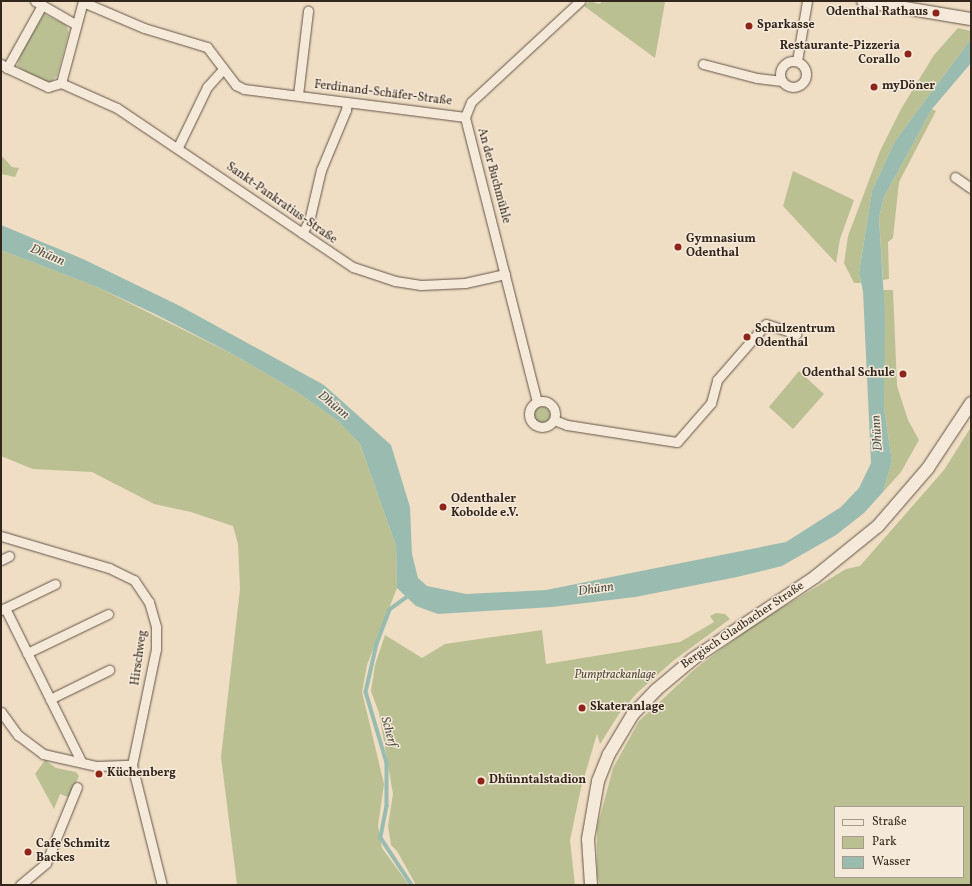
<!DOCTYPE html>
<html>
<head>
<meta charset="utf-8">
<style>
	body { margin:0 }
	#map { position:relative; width:972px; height:886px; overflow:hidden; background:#efddc4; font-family:Vollkorn,serif }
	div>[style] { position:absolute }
	.green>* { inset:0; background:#bbc093 }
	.round { border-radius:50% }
	.water>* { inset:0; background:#9abcb0 }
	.stream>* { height:3.5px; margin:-1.75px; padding:0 1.75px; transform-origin:1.75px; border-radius:1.75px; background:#9abcb0 }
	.roads { filter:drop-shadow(0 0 1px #625446) drop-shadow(0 0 1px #625446) }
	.minor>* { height:9px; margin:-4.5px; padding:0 4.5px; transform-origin:4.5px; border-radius:4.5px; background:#f5e9d9 }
	.minor>.ring { margin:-4.5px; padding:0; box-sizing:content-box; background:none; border:9px solid #f5e9d9; border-radius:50% }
	.secondary>* { height:12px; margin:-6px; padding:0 6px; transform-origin:6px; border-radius:6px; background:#f5e9d9 }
	.dots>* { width:11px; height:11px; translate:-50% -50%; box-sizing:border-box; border:2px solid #f5e9d9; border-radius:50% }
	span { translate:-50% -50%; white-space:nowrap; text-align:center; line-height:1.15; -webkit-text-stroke:3px #f5e9d9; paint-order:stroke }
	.poi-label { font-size:12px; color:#33261c; font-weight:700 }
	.right { translate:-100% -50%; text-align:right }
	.left { translate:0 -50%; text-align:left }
	.street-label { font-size:12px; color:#33261c }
	.park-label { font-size:12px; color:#554c3a; font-style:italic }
	.water-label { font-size:13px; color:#525348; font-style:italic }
	.frame { position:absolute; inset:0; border:2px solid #33261c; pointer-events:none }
	.legend { position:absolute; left:834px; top:806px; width:130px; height:72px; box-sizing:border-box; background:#f5e9d9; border:1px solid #a79b8d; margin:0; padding:5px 7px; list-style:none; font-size:12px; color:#33261c }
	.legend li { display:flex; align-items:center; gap:8px; height:20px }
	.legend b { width:20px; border:1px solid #a79b8d }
</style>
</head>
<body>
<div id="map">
	<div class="green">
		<i style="clip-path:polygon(590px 1px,599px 4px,603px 1px,665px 2px,655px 58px,584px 6px)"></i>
		<i style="clip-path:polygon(44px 14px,66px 25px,69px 32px,57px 76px,51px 82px,41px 81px,17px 66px,22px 50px)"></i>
		<i style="clip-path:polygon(958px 28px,971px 31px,971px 39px,895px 141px,872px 191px,859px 273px,861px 283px,854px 283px,844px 263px,848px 236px,880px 151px,901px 109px,934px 55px)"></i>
		<i style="clip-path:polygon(932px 109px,936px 111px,899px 182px,893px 238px,888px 242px,889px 279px,883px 280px,879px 218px,884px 197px)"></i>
		<i style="clip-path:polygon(1px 155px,12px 167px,19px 168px,15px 177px,1px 174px)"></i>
		<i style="clip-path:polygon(793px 171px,854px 200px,840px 239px,836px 263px,783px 206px)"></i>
		<i style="clip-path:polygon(1px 250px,97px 287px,238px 357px,297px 392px,337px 420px,360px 444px,396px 546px,397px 588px,367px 665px,362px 692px,384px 784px,378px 826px,382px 848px,409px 885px,237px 885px,221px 757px,240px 589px,238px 544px,233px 526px,191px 512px,154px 504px,92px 472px,33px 469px,1px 456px)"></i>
		<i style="clip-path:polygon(883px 290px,893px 290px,897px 386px,908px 420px,919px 440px,901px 472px,883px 492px,892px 461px,884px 408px)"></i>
		<i style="clip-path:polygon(799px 371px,824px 394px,793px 429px,769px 407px)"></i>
		<i class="round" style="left:534px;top:407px;width:16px;height:16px"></i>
		<i style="clip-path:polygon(evenodd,971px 427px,971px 885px,600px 885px,597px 875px,597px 828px,613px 768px,639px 721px,696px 668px,758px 622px,846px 569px,860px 566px,944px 470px,971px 427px,835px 807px,963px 807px,963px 877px,835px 877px,835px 807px)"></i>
		<i style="clip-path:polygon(716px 613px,725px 614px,730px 619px,673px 661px,637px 693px,619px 714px,600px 744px,597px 734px,581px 788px,570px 840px,575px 885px,416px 885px,397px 851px,391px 845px,388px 826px,393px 794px,379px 713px,371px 691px,375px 665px,385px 635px,422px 658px,445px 644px,542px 630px,546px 664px,680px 642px,714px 622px,710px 616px)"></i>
		<i style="clip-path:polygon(45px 760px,56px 768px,76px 772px,79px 776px,71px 794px,68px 797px,60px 794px,54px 809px,35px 774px)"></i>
	</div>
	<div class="water">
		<i style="clip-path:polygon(971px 39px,971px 63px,932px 109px,884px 197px,879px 218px,885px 316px,884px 408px,892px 461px,883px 492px,864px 513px,836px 535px,782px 566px,737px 577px,635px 597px,552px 607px,438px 614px,416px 606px,397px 588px,396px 546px,360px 444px,337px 420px,297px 392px,238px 357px,157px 315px,97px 287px,1px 250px,1px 225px,83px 259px,180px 306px,324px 385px,391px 445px,410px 507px,412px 554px,418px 578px,427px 586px,466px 594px,546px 590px,786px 542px,841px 507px,859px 488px,871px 463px,863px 291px,859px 273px,872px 191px,895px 141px)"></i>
	</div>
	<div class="stream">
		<i style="left:409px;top:596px;width:24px;rotate:144deg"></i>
		<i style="left:390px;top:610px;width:36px;rotate:111deg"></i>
		<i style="left:377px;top:644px;width:49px;rotate:102.9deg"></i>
		<i style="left:366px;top:692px;width:74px;rotate:73.5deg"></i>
		<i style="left:387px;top:763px;width:43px;rotate:90deg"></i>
		<i style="left:387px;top:806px;width:33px;rotate:101deg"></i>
		<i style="left:381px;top:838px;width:56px;rotate:56.6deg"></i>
	</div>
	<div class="roads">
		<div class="minor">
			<i style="left:35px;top:1px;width:46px;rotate:29.9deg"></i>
			<i style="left:83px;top:2px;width:66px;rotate:23.1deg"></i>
			<i style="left:144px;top:28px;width:66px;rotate:16.8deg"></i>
			<i style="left:207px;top:47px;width:48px;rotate:52.7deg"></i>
			<i style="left:236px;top:85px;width:9px;rotate:27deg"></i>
			<i style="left:244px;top:89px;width:223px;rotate:7.2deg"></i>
			<i style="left:797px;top:61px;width:61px;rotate:-80.5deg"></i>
			<i class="ring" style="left:780px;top:61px;width:17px;height:17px"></i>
			<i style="left:1px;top:64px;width:7px;rotate:34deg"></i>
			<i style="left:7px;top:68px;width:72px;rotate:-60.9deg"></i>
			<i style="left:703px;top:64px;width:56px;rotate:14.5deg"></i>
			<i style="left:757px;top:78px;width:25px;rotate:7deg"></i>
			<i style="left:7px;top:68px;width:45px;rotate:24.9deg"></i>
			<i style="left:48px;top:87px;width:14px;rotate:-17deg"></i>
			<i style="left:61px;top:83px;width:61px;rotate:24.1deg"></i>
			<i style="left:117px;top:108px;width:285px;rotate:34deg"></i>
			<i style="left:353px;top:267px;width:44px;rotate:18.4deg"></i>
			<i style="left:395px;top:281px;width:26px;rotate:9deg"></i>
			<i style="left:421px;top:285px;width:44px;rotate:-2.6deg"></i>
			<i style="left:465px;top:283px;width:41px;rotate:-12.7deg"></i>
			<i style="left:61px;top:83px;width:85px;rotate:-75deg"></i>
			<i style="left:298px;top:95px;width:85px;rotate:-83.2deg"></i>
			<i style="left:178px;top:147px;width:67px;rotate:-64.2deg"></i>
			<i style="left:207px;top:87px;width:24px;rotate:-48deg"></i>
			<i style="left:955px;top:177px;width:19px;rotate:35deg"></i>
			<i style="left:302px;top:233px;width:14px;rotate:-60deg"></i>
			<i style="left:309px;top:221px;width:52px;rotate:-76.8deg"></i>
			<i style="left:321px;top:170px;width:65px;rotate:-67.4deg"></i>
			<i style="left:346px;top:110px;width:8px;rotate:-83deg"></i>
			<i class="ring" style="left:529px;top:401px;width:17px;height:17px"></i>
			<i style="left:537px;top:402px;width:294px;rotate:-104.2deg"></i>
			<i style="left:465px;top:117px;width:16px;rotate:-68deg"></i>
			<i style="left:471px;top:102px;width:149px;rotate:-42.8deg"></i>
			<i style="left:554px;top:420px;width:14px;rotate:21deg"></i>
			<i style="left:567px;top:425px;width:111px;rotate:8.8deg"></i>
			<i style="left:677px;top:442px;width:52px;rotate:-48.9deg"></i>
			<i style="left:711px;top:403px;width:24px;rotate:-75deg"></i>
			<i style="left:717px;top:380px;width:74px;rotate:-48.8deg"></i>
			<i style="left:766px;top:324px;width:32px;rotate:18deg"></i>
			<i style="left:1px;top:536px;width:113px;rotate:16.5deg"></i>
			<i style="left:109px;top:568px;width:28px;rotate:26deg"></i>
			<i style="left:134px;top:580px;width:27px;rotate:56deg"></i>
			<i style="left:149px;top:602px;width:26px;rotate:74deg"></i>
			<i style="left:156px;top:627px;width:22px;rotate:90deg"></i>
			<i style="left:156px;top:649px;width:118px;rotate:101.7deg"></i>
			<i style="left:132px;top:765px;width:124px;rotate:76deg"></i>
			<i style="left:1px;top:560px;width:9px;rotate:-27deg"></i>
			<i style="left:5px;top:608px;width:171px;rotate:63.6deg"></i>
			<i style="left:1px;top:610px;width:60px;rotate:-25.7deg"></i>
			<i style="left:27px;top:653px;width:90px;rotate:-25.7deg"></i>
			<i style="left:50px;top:699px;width:66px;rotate:-26.2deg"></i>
			<i style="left:1px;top:712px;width:29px;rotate:54deg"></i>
			<i style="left:18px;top:735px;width:31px;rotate:37deg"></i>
			<i style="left:43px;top:754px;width:54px;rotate:12.8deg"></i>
			<i style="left:96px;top:766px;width:36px;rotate:-2deg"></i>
			<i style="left:20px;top:885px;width:34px;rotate:-40deg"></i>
			<i style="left:46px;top:863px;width:82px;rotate:-67.8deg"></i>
		</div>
		<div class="secondary">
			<i style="left:863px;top:1px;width:109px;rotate:9.5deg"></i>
			<i style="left:591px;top:885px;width:46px;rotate:-93.7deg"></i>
			<i style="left:588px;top:839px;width:59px;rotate:-80.2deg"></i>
			<i style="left:598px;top:781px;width:29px;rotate:-68deg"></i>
			<i style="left:609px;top:754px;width:47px;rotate:-59deg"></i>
			<i style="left:633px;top:714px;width:33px;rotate:-46deg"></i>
			<i style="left:656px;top:690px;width:48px;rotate:-40deg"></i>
			<i style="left:693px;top:659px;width:147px;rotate:-33.9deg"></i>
			<i style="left:815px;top:577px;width:81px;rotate:-39deg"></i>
			<i style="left:878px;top:526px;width:77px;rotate:-49.2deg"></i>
			<i style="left:928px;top:468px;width:78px;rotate:-56.5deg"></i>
		</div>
	</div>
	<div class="dots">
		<i style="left:936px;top:13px;background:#8f2418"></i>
		<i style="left:749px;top:26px;background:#8f2418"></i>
		<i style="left:908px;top:54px;background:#8f2418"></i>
		<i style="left:874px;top:87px;background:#8f2418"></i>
		<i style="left:678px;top:247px;background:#8f2418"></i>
		<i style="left:747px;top:337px;background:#8f2418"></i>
		<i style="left:903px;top:374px;background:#8f2418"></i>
		<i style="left:443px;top:507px;background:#8f2418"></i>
		<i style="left:582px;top:708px;background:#8f2418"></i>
		<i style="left:99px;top:774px;background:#8f2418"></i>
		<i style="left:481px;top:781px;background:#8f2418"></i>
		<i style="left:28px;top:852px;background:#8f2418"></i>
	</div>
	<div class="poi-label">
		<span class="right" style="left:928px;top:13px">Odenthal Rathaus</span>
		<span class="left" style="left:757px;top:26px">Sparkasse</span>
		<span class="right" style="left:900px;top:54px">Restaurante-Pizzeria<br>Corallo</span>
		<span class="left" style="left:882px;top:87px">myDöner</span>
		<span class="left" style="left:686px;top:247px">Gymnasium<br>Odenthal</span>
		<span class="left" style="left:755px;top:337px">Schulzentrum<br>Odenthal</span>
		<span class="right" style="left:895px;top:374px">Odenthal Schule</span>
		<span class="left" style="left:451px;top:507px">Odenthaler<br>Kobolde e.V.</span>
		<span class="left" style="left:590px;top:708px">Skateranlage</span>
		<span class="left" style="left:107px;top:774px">Küchenberg</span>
		<span class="left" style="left:489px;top:781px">Dhünntalstadion</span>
		<span class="left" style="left:36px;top:852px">Cafe Schmitz<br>Backes</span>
	</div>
	<div class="street-label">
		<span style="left:383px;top:94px;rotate:7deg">Ferdinand-Schäfer-Straße</span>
		<span style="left:493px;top:176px;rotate:75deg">An der Buchmühle</span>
		<span style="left:281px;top:204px;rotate:35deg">Sankt-Pankratius-Straße</span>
		<span style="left:743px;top:626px;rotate:-34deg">Bergisch Gladbacher Straße</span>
		<span style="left:140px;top:658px;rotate:-82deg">Hirschweg</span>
	</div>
	<div class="park-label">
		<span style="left:615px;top:676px">Pumptrackanlage</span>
	</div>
	<div class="water-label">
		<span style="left:47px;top:256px;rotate:23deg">Dhünn</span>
		<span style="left:333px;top:406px;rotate:39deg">Dhünn</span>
		<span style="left:878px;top:433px;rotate:-94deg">Dhünn</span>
		<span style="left:596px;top:590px;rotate:-8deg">Dhünn</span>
		<span style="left:388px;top:732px;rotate:74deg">Scherf</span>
	</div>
	<div class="frame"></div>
	<ul class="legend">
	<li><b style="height:5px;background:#f5e9d9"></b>Straße</li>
	<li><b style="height:11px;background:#bbc093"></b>Park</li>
	<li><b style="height:11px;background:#9abcb0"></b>Wasser</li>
	</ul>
</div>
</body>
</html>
